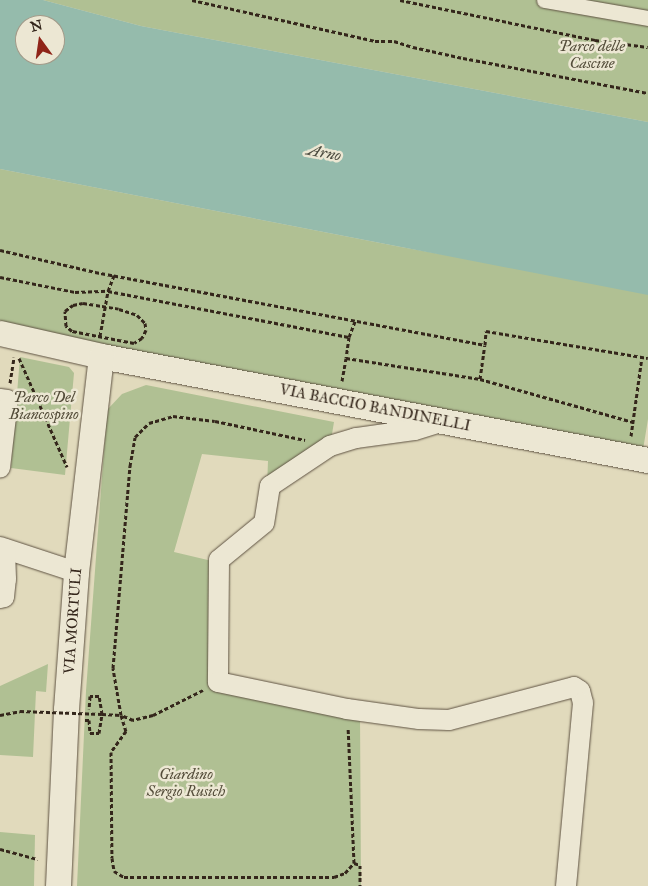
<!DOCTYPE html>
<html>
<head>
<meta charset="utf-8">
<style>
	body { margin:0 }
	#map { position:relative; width:648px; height:886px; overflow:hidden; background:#e1dabc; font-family:"IM FELL Great Primer",serif }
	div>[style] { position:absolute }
	.green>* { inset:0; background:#b0c093 }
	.water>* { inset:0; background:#95bbac }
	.path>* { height:3px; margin-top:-1.5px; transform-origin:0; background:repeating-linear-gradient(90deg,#34261b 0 4px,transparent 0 6.5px) }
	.roads { filter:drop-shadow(0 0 1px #5f5343) drop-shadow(0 0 1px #5f5343) }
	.pedestrian>* { height:15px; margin:-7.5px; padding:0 7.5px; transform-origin:7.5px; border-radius:7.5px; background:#ece7d3 }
	.minor>* { height:20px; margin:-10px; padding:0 10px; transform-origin:10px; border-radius:10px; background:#ece7d3 }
	.tertiary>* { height:25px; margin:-12.5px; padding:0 12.5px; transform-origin:12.5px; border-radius:12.5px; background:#ece7d3 }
	.path-bridge>* { height:3px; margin-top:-1.5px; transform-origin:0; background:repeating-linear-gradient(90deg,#34261b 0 4px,transparent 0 6.5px) }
	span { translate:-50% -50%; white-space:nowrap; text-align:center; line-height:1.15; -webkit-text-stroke:5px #ece7d3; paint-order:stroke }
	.park-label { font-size:15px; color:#534c39; font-style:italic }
	.street-label { font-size:15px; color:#34261b }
	.water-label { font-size:16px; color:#4c4b3f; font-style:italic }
	.north { position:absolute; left:15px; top:15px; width:50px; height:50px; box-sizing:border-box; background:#ece7d3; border:1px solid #a29a89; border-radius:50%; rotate:346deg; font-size:14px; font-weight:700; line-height:20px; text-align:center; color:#34261b }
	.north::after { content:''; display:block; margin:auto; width:18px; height:22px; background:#8f2418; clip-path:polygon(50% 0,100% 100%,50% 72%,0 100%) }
</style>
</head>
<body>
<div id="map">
	<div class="green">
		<i style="clip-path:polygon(43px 0,648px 0,648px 122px,141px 26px)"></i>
		<i style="clip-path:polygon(0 169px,401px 247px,648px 291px,648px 419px,643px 450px,198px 365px,0 323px)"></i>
		<i style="clip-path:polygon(20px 357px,69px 367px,74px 373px,65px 475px,11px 468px)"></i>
		<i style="clip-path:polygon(146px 385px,334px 422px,330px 446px,267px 487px,268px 461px,202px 454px,174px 552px,212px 561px,217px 683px,360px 711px,361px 886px,77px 886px,86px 691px,107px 410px,122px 394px)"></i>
		<i style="clip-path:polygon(48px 664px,46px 692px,36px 691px,33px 757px,0 755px,0 686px)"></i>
		<i style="clip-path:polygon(0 832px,35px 835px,34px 886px,0 886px)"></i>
	</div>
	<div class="water">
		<i style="clip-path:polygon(evenodd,0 0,43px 0,141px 26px,648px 122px,648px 295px,0 169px,0 0,25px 25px,55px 25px,55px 55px,25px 55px,25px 25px)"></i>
	</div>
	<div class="path">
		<i style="left:192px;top:0;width:188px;rotate:12.6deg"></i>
		<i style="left:375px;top:41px;width:19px"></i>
		<i style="left:394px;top:41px;width:20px;rotate:18deg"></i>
		<i style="left:413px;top:47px;width:51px;rotate:12.4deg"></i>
		<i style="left:463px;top:58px;width:188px;rotate:10.7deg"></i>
		<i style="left:400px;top:0;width:199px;rotate:11.6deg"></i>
		<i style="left:595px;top:40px;width:53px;rotate:7.5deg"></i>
		<i style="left:0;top:250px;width:98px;rotate:13deg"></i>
		<i style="left:95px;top:272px;width:397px;rotate:10.6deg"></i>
		<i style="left:485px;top:345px;width:14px;rotate:-86deg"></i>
		<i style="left:486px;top:331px;width:164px;rotate:9.5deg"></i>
		<i style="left:0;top:277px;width:76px;rotate:11.3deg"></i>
		<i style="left:75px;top:292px;width:33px;rotate:-2deg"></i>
		<i style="left:108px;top:291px;width:245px;rotate:10.8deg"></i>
		<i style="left:349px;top:337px;width:21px;rotate:98deg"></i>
		<i style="left:346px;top:358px;width:136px;rotate:8.9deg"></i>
		<i style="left:480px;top:379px;width:34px;rotate:-82deg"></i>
		<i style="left:83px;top:303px;width:36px;rotate:9deg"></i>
		<i style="left:119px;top:309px;width:19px;rotate:18deg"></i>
		<i style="left:137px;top:315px;width:11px;rotate:45deg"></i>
		<i style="left:145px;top:323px;width:7px;rotate:82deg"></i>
		<i style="left:146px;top:330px;width:9px;rotate:117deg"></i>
		<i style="left:142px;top:338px;width:9px;rotate:148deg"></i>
		<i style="left:134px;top:343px;width:63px;rotate:-169deg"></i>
		<i style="left:72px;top:331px;width:8px;rotate:-140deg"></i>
		<i style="left:66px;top:326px;width:15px;rotate:-94deg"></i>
		<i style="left:65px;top:311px;width:10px;rotate:-37deg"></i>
		<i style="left:73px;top:305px;width:10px;rotate:-11deg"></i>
		<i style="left:100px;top:336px;width:46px;rotate:-79.9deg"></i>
		<i style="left:108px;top:291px;width:17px;rotate:-69deg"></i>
		<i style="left:349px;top:337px;width:17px;rotate:-69deg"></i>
		<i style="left:19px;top:358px;width:119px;rotate:66.2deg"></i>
		<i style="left:480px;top:379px;width:159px;rotate:15.7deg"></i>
		<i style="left:342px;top:381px;width:23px;rotate:-80deg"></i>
		<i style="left:10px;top:383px;width:26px;rotate:-81deg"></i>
		<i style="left:631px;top:436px;width:80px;rotate:-82.1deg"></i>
		<i style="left:203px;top:690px;width:56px;rotate:153.4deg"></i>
		<i style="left:153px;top:715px;width:21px;rotate:166deg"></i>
		<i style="left:133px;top:720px;width:13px;rotate:-157deg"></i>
		<i style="left:121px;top:715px;width:48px;rotate:-99.7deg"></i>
		<i style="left:113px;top:668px;width:203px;rotate:-85.2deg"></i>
		<i style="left:130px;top:466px;width:29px;rotate:-80deg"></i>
		<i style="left:135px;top:437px;width:20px;rotate:-45deg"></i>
		<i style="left:149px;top:423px;width:25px;rotate:-16deg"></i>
		<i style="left:173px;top:416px;width:42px;rotate:6.8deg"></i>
		<i style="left:215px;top:421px;width:92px;rotate:11.9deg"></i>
		<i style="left:102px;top:714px;width:19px;rotate:3deg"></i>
		<i style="left:121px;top:715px;width:17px;rotate:73deg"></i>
		<i style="left:126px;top:731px;width:26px;rotate:126deg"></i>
		<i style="left:111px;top:752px;width:106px;rotate:89.5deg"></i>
		<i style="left:112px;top:858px;width:13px;rotate:81deg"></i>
		<i style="left:114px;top:871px;width:12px;rotate:31deg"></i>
		<i style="left:124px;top:877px;width:210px"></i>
		<i style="left:334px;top:877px;width:12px;rotate:-20deg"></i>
		<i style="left:345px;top:873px;width:13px;rotate:-48deg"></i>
		<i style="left:354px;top:863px;width:136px;rotate:-92.5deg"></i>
		<i style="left:0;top:715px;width:20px;rotate:-11deg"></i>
		<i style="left:85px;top:720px;width:4px"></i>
		<i style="left:89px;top:720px;width:13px;rotate:86deg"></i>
		<i style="left:90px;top:733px;width:9px"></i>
		<i style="left:99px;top:733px;width:19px;rotate:-81deg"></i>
		<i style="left:102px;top:714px;width:18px;rotate:-99deg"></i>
		<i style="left:99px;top:696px;width:9px;rotate:180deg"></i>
		<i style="left:90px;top:696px;width:13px;rotate:94deg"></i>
		<i style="left:0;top:849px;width:39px;rotate:15deg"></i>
		<i style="left:354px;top:863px;width:6px;rotate:18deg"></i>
		<i style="left:360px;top:865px;width:21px;rotate:90deg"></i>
	</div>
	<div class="roads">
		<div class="pedestrian">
			<i style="left:544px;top:0;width:106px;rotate:9.8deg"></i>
		</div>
		<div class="minor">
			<i style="left:0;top:399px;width:7px;rotate:8deg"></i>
			<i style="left:7px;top:400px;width:8px;rotate:90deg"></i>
			<i style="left:7px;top:408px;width:60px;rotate:96.7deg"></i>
			<i style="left:444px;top:421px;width:31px;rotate:163deg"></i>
			<i style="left:414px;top:430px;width:59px;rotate:172.1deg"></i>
			<i style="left:356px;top:438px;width:27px;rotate:163deg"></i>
			<i style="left:330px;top:446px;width:72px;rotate:146.3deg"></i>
			<i style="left:270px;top:486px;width:37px;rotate:99deg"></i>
			<i style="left:264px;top:523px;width:58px;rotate:140.6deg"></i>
			<i style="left:219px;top:560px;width:122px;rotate:90.5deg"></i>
			<i style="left:218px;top:682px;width:132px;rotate:11.8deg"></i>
			<i style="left:347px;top:709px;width:73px;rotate:7.9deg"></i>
			<i style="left:419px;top:719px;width:30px;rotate:2deg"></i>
			<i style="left:449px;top:720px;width:129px;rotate:-14.8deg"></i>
			<i style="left:574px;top:687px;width:7px;rotate:34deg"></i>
			<i style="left:580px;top:691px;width:12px;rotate:76deg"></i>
			<i style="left:583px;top:703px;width:184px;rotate:95.3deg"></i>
			<i style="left:0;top:547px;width:80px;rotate:18.2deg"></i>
			<i style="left:0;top:598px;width:4px;rotate:-14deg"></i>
			<i style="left:4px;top:597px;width:18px;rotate:-84deg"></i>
			<i style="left:6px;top:579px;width:30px;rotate:-92deg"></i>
		</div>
		<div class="tertiary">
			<i style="left:0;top:333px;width:104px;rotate:12.8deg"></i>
			<i style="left:101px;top:356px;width:557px;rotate:10.77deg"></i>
			<i style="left:58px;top:886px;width:177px;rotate:-87.4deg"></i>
			<i style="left:66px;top:709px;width:137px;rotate:-85.8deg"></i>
			<i style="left:76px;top:572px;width:217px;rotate:-83.4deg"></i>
		</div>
	</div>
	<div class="path-bridge">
		<i style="left:20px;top:711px;width:82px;rotate:2.1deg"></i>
	</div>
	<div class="park-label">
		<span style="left:592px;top:55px">Parco delle<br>Cascine</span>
		<span style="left:44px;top:406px">Parco Del<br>Biancospino</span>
		<span style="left:186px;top:783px">Giardino<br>Sergio Rusich</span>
	</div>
	<div class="street-label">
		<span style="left:375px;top:408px;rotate:11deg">VIA BACCIO BANDINELLI</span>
		<span style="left:73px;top:621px;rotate:-86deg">VIA MORTULI</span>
	</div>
	<div class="water-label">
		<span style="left:324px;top:153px;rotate:11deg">Arno</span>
	</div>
	<div class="north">N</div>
</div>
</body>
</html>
